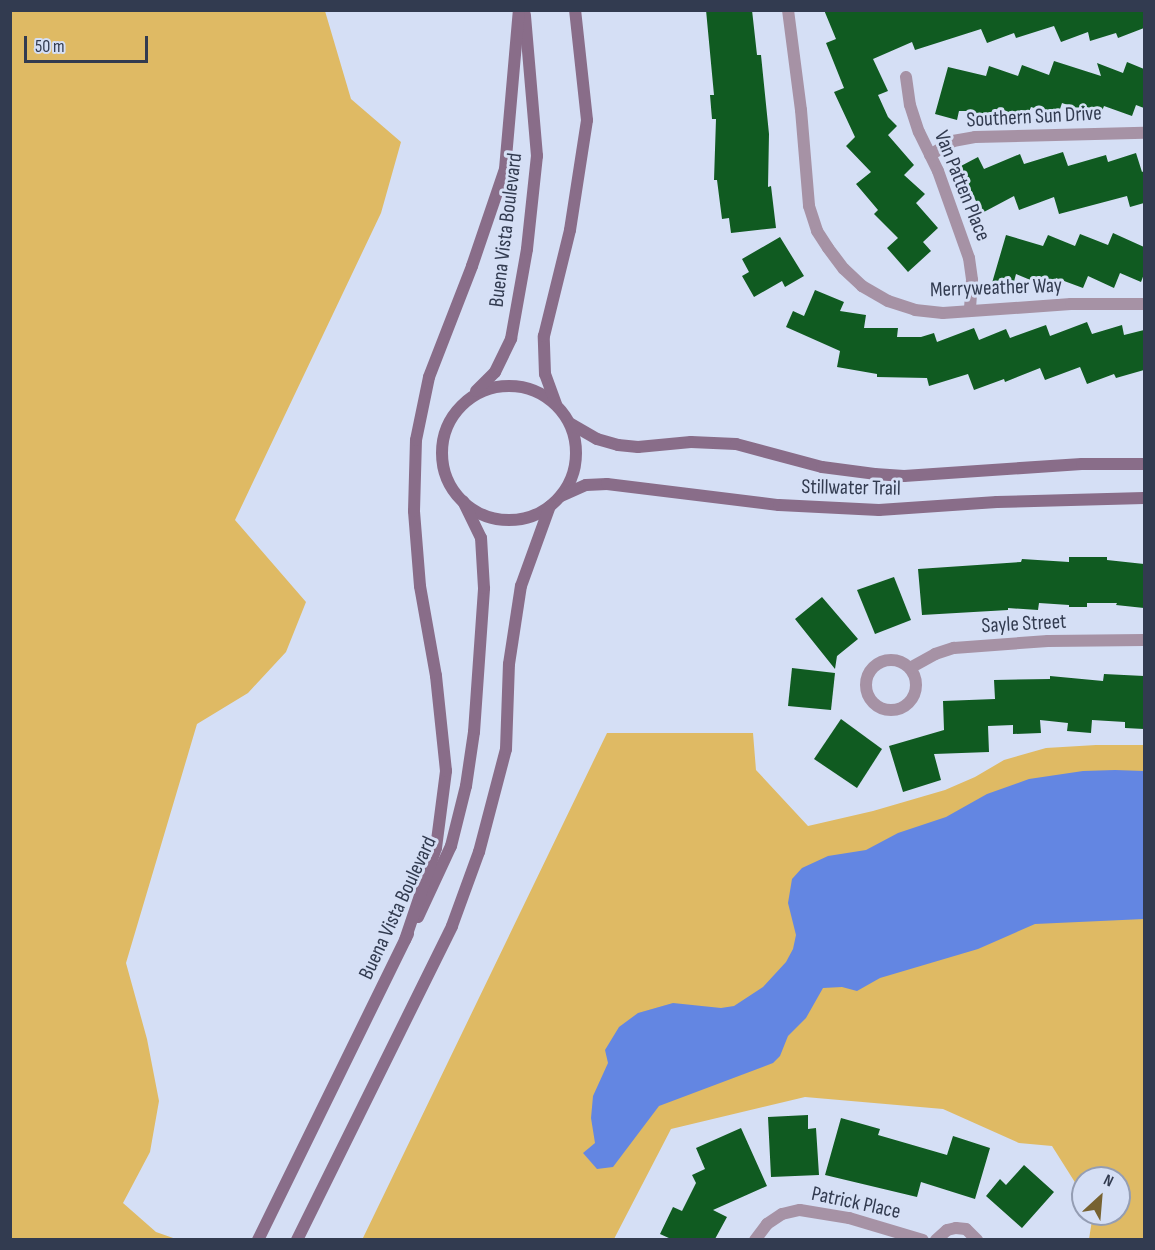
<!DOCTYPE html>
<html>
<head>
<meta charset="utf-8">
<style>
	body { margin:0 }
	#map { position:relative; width:1155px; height:1250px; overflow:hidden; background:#d5dff5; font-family:"Sofia Sans Condensed",sans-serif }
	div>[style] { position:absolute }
	.green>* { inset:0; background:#dfba64 }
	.water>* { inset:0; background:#6386e2 }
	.building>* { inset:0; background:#105b21 }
	.minor>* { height:12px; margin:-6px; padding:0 6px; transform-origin:6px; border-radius:6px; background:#a692a5 }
	.minor>.ring { margin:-6px; padding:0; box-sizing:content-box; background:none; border:12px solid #a692a5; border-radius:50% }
	.secondary>* { height:12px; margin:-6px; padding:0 6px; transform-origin:6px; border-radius:6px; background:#896d89 }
	.secondary>.ring { margin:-6px; padding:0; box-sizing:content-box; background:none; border:12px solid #896d89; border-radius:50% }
	span { translate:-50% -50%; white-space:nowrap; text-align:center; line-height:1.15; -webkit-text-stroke:6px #d5dff5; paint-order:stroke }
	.street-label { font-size:21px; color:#323b50 }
	.frame { position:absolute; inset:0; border:12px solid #323b50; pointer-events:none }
	.north { position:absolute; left:1071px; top:1166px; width:60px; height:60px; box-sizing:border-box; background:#d5dff5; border:2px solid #949db3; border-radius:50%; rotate:26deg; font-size:16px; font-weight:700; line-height:24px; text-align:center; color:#323b50 }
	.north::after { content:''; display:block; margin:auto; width:21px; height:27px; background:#776231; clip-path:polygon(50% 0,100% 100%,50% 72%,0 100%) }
	.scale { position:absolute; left:24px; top:36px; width:124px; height:27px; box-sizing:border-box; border:3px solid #323b50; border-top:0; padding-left:8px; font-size:18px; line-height:21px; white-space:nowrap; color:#323b50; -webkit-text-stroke:4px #d5dff5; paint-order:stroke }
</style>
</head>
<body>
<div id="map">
	<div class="green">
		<i style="clip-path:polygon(10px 11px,325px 11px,351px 99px,401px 142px,381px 213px,235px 520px,306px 602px,286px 652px,248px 693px,197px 724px,126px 963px,147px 1039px,159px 1101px,150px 1152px,123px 1203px,156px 1232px,176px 1239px,11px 1239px)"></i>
		<i style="clip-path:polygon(607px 733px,753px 733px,756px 770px,808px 826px,873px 811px,945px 790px,975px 777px,1004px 760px,1046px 748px,1096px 745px,1144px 745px,1144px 1239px,1089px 1239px,1093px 1214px,1119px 1214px,1119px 1178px,1083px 1178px,1083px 1195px,1052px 1146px,1019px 1143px,943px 1109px,805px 1097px,671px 1129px,614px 1239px,362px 1240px)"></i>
	</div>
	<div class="water">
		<i style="clip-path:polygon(1115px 770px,1144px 771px,1144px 919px,1035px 924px,978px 949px,880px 978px,857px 991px,842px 987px,823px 988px,806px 1018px,788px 1036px,780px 1056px,773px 1063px,659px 1106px,613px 1167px,597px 1169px,583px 1153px,595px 1143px,591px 1118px,593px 1096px,608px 1063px,605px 1050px,619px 1027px,638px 1013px,673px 1003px,721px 1008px,734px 1006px,763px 987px,786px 962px,793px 949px,796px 935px,788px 903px,792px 879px,802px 868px,828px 856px,866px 850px,898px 833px,946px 817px,987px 794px,1029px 779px,1083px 771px)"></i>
	</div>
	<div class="building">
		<i style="clip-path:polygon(706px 10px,752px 10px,757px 55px,761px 55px,769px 134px,768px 187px,771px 186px,776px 228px,731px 233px,729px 218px,722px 219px,717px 180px,714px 180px,716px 119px,712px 119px,710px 95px,714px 95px)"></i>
		<i style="clip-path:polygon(824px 10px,1144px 10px,1144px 28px,1118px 38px,1116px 33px,1090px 41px,1088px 32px,1061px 42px,1054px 26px,1016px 38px,1014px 33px,987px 43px,981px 29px,915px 50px,912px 42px,873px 59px,888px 91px,878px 95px,888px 117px,897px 126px,888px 135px,914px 165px,904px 175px,925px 194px,916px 203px,938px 228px,923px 242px,931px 251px,908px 272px,887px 248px,898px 238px,874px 214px,878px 210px,856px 184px,871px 172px,846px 146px,855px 137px,834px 92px,844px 88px,826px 43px,836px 39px)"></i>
		<i style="clip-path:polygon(1054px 61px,1101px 76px,1097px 63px,1123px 73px,1127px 62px,1144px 69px,1144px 108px,1136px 105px,1132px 116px,1104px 106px,1100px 116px,1062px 103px,1058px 115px,1031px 107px,1026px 119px,999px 108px,994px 120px,969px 111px,959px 111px,957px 120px,935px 114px,948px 67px,986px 76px,989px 66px,1018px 76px,1022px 65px,1049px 75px)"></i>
		<i style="clip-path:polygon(1063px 152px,1068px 166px,1106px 155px,1108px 162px,1136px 153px,1142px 172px,1144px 171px,1144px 203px,1130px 207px,1127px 196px,1059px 214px,1054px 197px,1019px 210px,1014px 196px,982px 213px,959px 167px,978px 157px,984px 169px,1020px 154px,1024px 164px)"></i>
		<i style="clip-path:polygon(1113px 233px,1144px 247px,1144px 274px,1141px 282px,1120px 273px,1114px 288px,1088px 276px,1083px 288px,1056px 278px,1052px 289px,1016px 274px,1012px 289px,992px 283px,1006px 235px,1043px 246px,1048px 235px,1075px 246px,1080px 234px,1108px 245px)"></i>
		<i style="clip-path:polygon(780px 237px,804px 276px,785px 287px,782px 281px,754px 297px,742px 276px,749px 272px,742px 259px)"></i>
		<i style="clip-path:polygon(815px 290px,844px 302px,840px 311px,866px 315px,864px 328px,898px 328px,897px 337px,921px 337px,934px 333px,937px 342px,974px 328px,979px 340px,1006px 329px,1010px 338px,1046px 325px,1050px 336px,1087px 322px,1092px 334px,1122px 325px,1124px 335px,1144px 330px,1144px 370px,1116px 378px,1114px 374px,1087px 384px,1080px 367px,1045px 380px,1040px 368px,1005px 382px,1004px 379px,974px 390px,968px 374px,929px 386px,927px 378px,877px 377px,877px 374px,837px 367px,840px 351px,786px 327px,793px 311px,804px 316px)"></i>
		<i style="clip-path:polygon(1069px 557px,1107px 557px,1107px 560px,1144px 564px,1144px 608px,1116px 605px,1117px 603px,1087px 603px,1087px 607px,1069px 607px,1069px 605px,1039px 603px,1038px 610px,1008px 608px,1008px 610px,922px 615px,918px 569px,1021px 562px,1022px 559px,1069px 562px)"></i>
		<i style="clip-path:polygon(894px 577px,911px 620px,875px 634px,857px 590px)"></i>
		<i style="clip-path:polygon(822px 597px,858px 639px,837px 656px,835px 669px,795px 619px)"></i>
		<i style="clip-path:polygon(792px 668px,835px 673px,831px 710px,788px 706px)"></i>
		<i style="clip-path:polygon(1104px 674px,1144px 676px,1144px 729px,1125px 728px,1125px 722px,1092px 720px,1091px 733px,1067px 731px,1068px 723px,1040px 720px,1041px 733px,1013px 734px,1013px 725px,988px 726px,989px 752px,934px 754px,941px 780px,903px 792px,889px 746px,944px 730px,943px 701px,995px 699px,994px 680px,1050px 679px,1050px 676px,1103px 681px)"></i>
		<i style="clip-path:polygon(841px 719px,882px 749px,857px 788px,814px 759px)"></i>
		<i style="clip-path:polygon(808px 1115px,808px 1129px,816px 1128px,819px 1175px,771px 1177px,768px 1117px)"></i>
		<i style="clip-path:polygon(841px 1118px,880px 1129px,878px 1135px,947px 1155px,953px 1136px,990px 1148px,975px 1199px,921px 1182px,917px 1197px,825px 1175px)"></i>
		<i style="clip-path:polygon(741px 1128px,767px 1186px,713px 1210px,727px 1217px,715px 1239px,671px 1239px,660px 1234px,673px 1207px,682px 1211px,696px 1183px,692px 1175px,705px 1169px,696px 1148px)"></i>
		<i style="clip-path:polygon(1024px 1165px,1054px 1192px,1022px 1228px,986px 1196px,1000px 1179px,1006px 1185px)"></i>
	</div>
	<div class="minor">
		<i style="left:788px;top:10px;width:101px;rotate:82.6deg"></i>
		<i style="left:801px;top:110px;width:96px;rotate:85.2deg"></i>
		<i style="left:809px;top:206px;width:26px;rotate:72deg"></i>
		<i style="left:817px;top:231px;width:20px;rotate:57deg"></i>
		<i style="left:828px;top:248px;width:26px;rotate:53deg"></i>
		<i style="left:844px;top:269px;width:25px;rotate:43deg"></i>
		<i style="left:862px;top:286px;width:30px;rotate:30deg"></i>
		<i style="left:888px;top:301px;width:28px;rotate:18deg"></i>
		<i style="left:915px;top:310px;width:28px;rotate:6deg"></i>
		<i style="left:943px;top:313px;width:128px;rotate:-4deg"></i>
		<i style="left:1071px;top:304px;width:73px"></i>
		<i style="left:906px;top:77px;width:28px;rotate:82deg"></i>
		<i style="left:910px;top:105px;width:28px;rotate:72deg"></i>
		<i style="left:919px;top:132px;width:43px;rotate:64deg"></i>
		<i style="left:938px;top:171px;width:92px;rotate:70.4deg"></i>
		<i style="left:969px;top:258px;width:22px;rotate:82deg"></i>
		<i style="left:972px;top:280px;width:31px;rotate:94deg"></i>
		<i style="left:930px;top:155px;width:27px;rotate:-31deg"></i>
		<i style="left:953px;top:141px;width:22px;rotate:-10deg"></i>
		<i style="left:975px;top:137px;width:169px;rotate:-1.4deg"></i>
		<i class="ring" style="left:866px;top:660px;width:38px;height:38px"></i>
		<i style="left:910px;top:668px;width:29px;rotate:-29deg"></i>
		<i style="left:935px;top:654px;width:20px;rotate:-18deg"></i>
		<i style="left:954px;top:648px;width:94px;rotate:-4.3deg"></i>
		<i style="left:1048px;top:641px;width:96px;rotate:-0.6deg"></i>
		<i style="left:755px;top:1240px;width:20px;rotate:-53deg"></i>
		<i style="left:767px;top:1224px;width:18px;rotate:-34deg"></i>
		<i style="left:782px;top:1214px;width:18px;rotate:-13deg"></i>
		<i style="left:800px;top:1210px;width:50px;rotate:9.3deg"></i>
		<i style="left:849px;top:1218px;width:77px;rotate:16.6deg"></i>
		<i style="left:936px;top:1240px;width:15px;rotate:-42deg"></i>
		<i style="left:947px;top:1230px;width:9px;rotate:-13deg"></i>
		<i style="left:956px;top:1228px;width:10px;rotate:6deg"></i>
		<i style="left:966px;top:1229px;width:16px;rotate:45deg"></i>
	</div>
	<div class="secondary">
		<i class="ring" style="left:442px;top:386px;width:122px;height:122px"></i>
		<i style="left:476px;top:391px;width:27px;rotate:-45deg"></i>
		<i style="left:495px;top:372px;width:37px;rotate:-64deg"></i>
		<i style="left:511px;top:339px;width:91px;rotate:-79.9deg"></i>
		<i style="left:527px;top:249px;width:94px;rotate:-83.9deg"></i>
		<i style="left:537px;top:156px;width:142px;rotate:-94.9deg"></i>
		<i style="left:556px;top:404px;width:32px;rotate:-110deg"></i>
		<i style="left:545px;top:374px;width:38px;rotate:-92deg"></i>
		<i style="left:544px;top:336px;width:109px;rotate:-76.2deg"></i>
		<i style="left:570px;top:230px;width:111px;rotate:-81.2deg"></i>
		<i style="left:587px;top:120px;width:111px;rotate:-96.2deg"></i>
		<i style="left:571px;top:424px;width:30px;rotate:30deg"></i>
		<i style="left:597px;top:439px;width:22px;rotate:16deg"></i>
		<i style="left:618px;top:445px;width:20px;rotate:6deg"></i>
		<i style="left:638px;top:447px;width:53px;rotate:-5.4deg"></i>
		<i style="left:691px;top:442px;width:45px;rotate:2.5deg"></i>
		<i style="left:736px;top:444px;width:89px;rotate:15deg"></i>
		<i style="left:822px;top:467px;width:53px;rotate:7.5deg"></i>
		<i style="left:875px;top:474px;width:29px;rotate:4deg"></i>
		<i style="left:904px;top:476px;width:178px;rotate:-3.9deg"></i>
		<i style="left:1082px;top:464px;width:62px"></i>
		<i style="left:561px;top:496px;width:27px;rotate:-24deg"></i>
		<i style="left:586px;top:485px;width:21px;rotate:-3deg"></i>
		<i style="left:607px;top:484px;width:173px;rotate:7deg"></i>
		<i style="left:779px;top:505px;width:100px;rotate:2.9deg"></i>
		<i style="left:879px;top:510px;width:118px;rotate:-3.9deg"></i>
		<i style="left:997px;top:502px;width:147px;rotate:-1.6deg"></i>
		<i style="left:418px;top:917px;width:78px;rotate:-65.1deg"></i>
		<i style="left:451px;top:846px;width:62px;rotate:-76deg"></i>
		<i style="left:466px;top:786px;width:55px;rotate:-81.6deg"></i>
		<i style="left:474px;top:732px;width:144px;rotate:-86deg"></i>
		<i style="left:484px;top:588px;width:50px;rotate:-93.4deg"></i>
		<i style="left:481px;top:538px;width:41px;rotate:-115.9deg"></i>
		<i style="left:405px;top:940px;width:97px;rotate:-71.4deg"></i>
		<i style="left:436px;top:848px;width:78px;rotate:-82.6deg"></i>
		<i style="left:446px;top:771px;width:96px;rotate:-96deg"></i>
		<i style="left:436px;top:676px;width:91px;rotate:-100.1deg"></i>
		<i style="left:420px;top:586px;width:75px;rotate:-94.6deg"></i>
		<i style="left:414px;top:511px;width:71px;rotate:-88.4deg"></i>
		<i style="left:416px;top:440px;width:64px;rotate:-78.3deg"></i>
		<i style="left:429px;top:377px;width:119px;rotate:-68.8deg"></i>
		<i style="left:472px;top:266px;width:102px;rotate:-71.2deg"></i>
		<i style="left:505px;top:169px;width:160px;rotate:-85deg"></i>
		<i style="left:258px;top:1240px;width:341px;rotate:-63.9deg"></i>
		<i style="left:297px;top:1240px;width:350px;rotate:-63.7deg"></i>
		<i style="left:452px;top:926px;width:79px;rotate:-70deg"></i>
		<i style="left:479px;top:852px;width:106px;rotate:-75.3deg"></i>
		<i style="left:506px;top:749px;width:85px;rotate:-88deg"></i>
		<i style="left:509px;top:664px;width:79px;rotate:-81.3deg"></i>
		<i style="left:521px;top:586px;width:85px;rotate:-70.1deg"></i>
	</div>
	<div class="street-label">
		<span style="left:1034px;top:117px;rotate:-3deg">Southern Sun Drive</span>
		<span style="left:962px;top:186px;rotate:68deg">Van Patten Place</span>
		<span style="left:506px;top:230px;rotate:-83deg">Buena Vista Boulevard</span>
		<span style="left:996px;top:288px;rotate:-2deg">Merryweather Way</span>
		<span style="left:851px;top:488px;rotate:1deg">Stillwater Trail</span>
		<span style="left:1024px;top:624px;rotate:-3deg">Sayle Street</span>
		<span style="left:398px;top:908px;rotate:-65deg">Buena Vista Boulevard</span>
		<span style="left:856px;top:1203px;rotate:12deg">Patrick Place</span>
	</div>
	<div class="frame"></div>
	<div class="north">N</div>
	<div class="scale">50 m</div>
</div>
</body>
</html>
